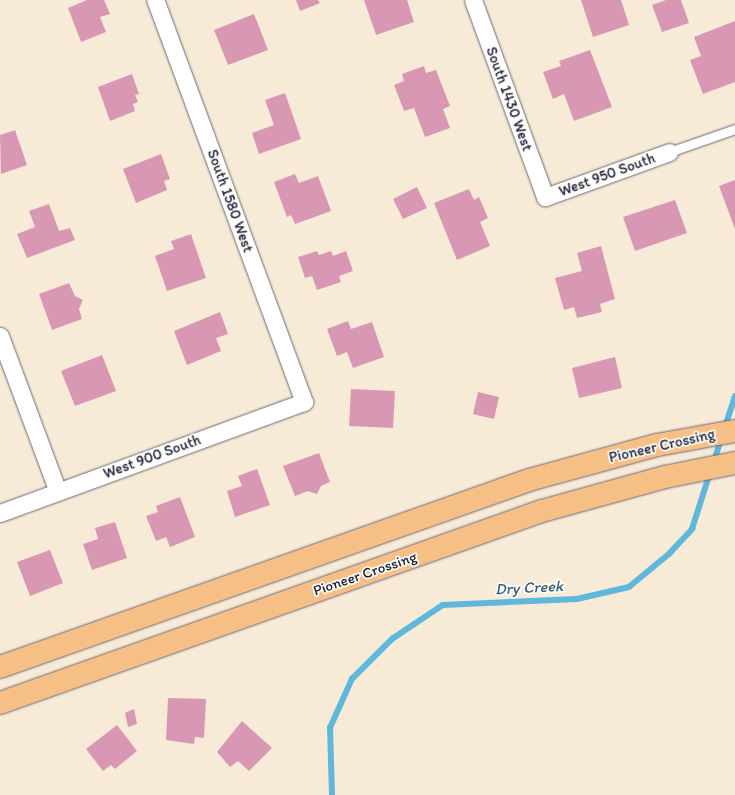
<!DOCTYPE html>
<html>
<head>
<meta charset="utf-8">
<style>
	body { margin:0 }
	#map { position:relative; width:735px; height:795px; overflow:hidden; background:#f7ebd8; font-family:Itim,sans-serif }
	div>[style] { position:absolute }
	.stream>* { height:5.5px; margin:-2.75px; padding:0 2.75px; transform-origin:2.75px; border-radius:2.75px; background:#5fb7dc }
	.building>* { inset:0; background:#d898b4 }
	.roads { filter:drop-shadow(0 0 1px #6d6872) drop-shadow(0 0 1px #6d6872) }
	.lane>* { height:9px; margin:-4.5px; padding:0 4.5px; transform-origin:4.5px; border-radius:4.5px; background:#fff }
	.street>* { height:17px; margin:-8.5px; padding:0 8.5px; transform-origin:8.5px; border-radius:8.5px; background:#fff }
	.highway>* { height:22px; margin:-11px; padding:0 11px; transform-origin:11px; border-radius:11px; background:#f5bf86 }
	span { translate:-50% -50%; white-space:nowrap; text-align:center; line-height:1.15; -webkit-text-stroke:3.5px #fdfcf7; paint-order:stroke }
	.street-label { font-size:15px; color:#22223b }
	.water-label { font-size:16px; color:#3a5e7b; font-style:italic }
</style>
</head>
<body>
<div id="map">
	<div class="stream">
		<i style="left:725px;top:427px;width:32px;rotate:-72deg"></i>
		<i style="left:714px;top:461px;width:23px;rotate:-72deg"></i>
		<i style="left:332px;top:795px;width:67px;rotate:-91.7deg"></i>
		<i style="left:330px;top:728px;width:54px;rotate:-65.8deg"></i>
		<i style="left:352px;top:679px;width:57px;rotate:-45deg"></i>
		<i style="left:392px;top:639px;width:61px;rotate:-33.7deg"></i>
		<i style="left:443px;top:605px;width:134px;rotate:-2.6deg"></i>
		<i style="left:577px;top:599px;width:53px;rotate:-13deg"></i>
		<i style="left:629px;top:587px;width:52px;rotate:-39.5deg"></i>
		<i style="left:669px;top:554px;width:34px;rotate:-47deg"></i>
		<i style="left:692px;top:529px;width:59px;rotate:-72.2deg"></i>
	</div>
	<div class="building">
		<i style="clip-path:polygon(87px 0,104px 0,110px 14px,100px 17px,106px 32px,81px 42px,68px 8px)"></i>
		<i style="clip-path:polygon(296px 0,318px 0,320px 3px,300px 11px)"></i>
		<i style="clip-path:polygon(364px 0,407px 0,414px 22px,376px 35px)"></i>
		<i style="clip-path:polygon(581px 0,621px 0,629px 25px,593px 37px)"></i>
		<i style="clip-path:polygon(666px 0,681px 0,689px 23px,662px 32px,652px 5px)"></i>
		<i style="clip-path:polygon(254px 14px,268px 50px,228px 65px,214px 30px)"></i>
		<i style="clip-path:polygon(735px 21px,735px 82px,703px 94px,690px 60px,701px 56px,694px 37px)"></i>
		<i style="clip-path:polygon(590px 50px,612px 107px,574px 121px,564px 94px,553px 99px,543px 72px,561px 66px,559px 61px)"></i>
		<i style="clip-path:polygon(424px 66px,426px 73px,436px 70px,450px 106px,443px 109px,450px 128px,425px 137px,414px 108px,404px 111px,394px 85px,404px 81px,402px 74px)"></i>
		<i style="clip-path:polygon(132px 74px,139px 94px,135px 95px,138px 102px,133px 104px,135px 111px,110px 121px,98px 87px)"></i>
		<i style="clip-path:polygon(285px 93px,301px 139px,259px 154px,252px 133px,274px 125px,265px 100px)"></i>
		<i style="clip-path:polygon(15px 130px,27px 165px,1px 174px,0 135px)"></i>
		<i style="clip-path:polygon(161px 154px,170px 179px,164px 181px,167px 190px,136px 203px,123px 169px)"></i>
		<i style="clip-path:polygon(295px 174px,299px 183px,318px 176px,331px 211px,295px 224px,291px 215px,287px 217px,274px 182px)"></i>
		<i style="clip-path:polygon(735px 180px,735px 229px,719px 186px)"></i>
		<i style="clip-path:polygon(417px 187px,427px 208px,403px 219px,393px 199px)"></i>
		<i style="clip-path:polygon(469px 189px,474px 200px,479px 197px,488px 218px,480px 222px,490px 246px,457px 260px,434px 203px)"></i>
		<i style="clip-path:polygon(675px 200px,687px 233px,635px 251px,623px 217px)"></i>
		<i style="clip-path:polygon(49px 204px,59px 231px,70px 228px,75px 240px,27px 258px,17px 234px,35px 227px,29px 211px)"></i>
		<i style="clip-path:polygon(191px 234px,206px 278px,167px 291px,155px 256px,174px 249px,171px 241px)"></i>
		<i style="clip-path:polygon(601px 246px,615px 299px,600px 304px,602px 312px,577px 318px,574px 307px,564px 310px,555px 278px,582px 271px,577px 253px)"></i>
		<i style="clip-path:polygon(317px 251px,319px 255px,331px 251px,333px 256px,346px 251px,353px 271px,339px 276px,341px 282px,317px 290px,312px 276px,305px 278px,298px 257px)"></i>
		<i style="clip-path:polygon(69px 283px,75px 296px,83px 300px,79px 309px,82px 319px,52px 330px,39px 294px)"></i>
		<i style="clip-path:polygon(220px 312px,228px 334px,216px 338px,221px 351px,187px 365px,174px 331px)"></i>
		<i style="clip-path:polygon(348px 321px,351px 329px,372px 322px,384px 357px,353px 368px,347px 352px,337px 356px,327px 329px)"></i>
		<i style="clip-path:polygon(102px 355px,116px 391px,75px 406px,61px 371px)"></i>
		<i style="clip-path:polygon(615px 357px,622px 388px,579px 398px,572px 368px)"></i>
		<i style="clip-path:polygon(351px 389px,395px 391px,393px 428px,349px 426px)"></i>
		<i style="clip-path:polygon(478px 392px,499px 397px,494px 419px,473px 414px)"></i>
		<i style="clip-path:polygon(319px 453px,330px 482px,321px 486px,317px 494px,308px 491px,295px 496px,283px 466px)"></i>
		<i style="clip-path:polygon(257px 469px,270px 505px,235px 517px,227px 491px,242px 486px,238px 476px)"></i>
		<i style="clip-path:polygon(180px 497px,195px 537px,170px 547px,166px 537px,156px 541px,146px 516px,158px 512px,156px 506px)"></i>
		<i style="clip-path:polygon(115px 522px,127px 558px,92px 570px,83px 544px,98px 539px,95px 528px)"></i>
		<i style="clip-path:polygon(50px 550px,63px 583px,30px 596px,17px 562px)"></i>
		<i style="clip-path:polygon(168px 698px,206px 699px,204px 738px,195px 737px,194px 744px,166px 740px)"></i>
		<i style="clip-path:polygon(134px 709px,137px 724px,128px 727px,125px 713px)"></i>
		<i style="clip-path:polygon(242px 721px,272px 748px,249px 771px,238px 761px,230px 767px,217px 752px)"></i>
		<i style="clip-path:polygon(117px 725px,137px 751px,115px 769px,111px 765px,103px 771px,86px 749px)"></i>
	</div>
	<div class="roads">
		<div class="lane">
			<i style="left:669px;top:152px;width:70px;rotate:-19.2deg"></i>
		</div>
		<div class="street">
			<i style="left:473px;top:0;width:210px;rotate:69.9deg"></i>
			<i style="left:545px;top:197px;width:132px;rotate:-19.9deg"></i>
			<i style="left:0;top:336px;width:166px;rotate:69.6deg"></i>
			<i style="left:0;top:513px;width:324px;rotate:-20.1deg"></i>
			<i style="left:304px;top:402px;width:429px;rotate:-110.3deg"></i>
		</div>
		<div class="highway">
			<i style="left:0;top:667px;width:561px;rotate:-19.47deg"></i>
			<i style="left:529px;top:480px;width:133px;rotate:-15.3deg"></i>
			<i style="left:657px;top:445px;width:79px;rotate:-10.2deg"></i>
			<i style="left:0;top:703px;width:575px;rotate:-19.51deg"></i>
			<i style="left:542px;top:511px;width:128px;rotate:-15.5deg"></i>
			<i style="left:665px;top:477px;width:71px;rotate:-11.3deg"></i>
		</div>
	</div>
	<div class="street-label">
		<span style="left:509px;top:99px;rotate:70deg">South 1430 West</span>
		<span style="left:607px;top:175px;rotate:-20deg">West 950 South</span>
		<span style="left:230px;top:201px;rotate:70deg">South 1580 West</span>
		<span style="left:662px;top:446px;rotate:-13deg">Pioneer Crossing</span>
		<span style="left:152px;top:457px;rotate:-20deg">West 900 South</span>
		<span style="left:365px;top:574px;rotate:-19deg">Pioneer Crossing</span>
	</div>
	<div class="water-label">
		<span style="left:529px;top:588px;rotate:-3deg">Dry Creek</span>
	</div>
</div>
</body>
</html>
